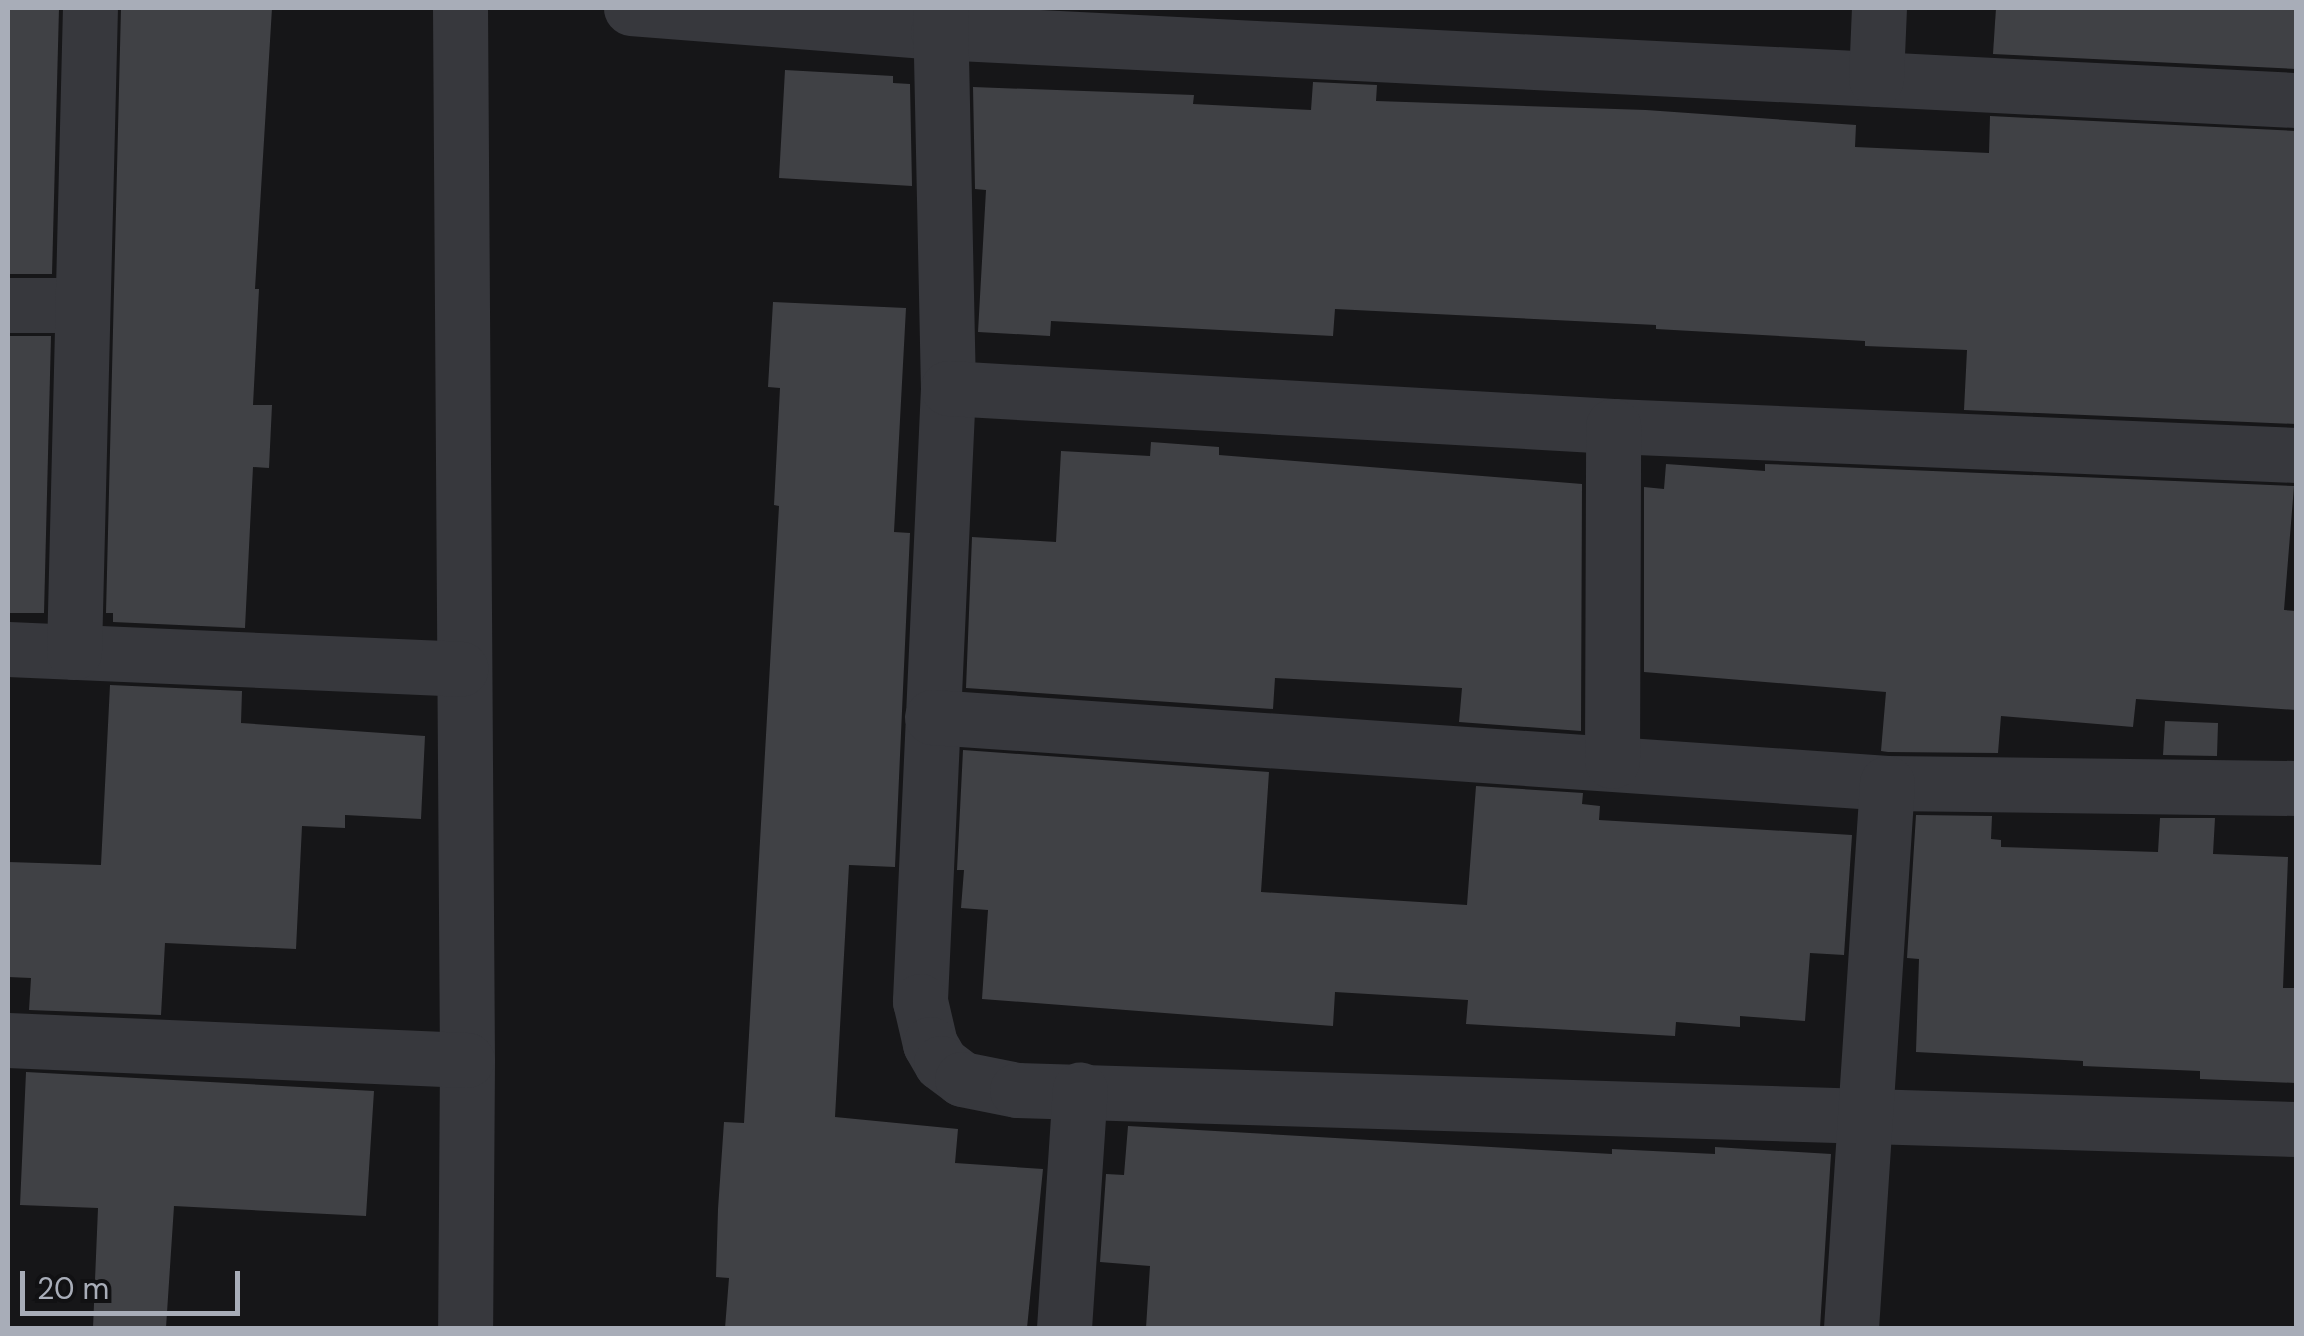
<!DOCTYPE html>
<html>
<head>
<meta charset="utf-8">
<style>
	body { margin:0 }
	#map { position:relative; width:2304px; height:1336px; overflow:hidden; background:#161618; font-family:"DM Sans",sans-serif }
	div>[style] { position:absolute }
	.building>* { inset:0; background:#404145 }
	.minor>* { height:55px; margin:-27.5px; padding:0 27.5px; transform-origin:27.5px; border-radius:27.5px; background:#37383d }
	span { translate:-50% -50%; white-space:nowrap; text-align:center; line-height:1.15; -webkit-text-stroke:10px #111113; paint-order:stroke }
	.frame { position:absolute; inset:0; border:10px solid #a8adb8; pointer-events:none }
	.scale { position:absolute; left:20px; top:1271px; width:220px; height:45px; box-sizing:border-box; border:5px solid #a8adb8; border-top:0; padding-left:12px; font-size:30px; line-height:35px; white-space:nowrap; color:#a8adb8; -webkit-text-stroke:8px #111113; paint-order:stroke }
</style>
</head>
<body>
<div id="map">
	<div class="building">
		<i style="clip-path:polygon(8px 8px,59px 8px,52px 274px,8px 274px)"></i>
		<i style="clip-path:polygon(121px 8px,272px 8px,255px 289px,259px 289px,253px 405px,272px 405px,269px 468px,253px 467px,245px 628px,113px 622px,113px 613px,106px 613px)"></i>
		<i style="clip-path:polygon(1996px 8px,2296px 8px,2296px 69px,1993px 54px)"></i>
		<i style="clip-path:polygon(785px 70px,893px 76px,893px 83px,910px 84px,912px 186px,779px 178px)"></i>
		<i style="clip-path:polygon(1313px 82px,1377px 85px,1376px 101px,1646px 110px,1856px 125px,1855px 147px,1989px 153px,1990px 116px,2296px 131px,2296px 424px,1964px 410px,1967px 350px,1865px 346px,1865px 341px,1656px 329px,1656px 325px,1335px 309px,1333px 336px,1051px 321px,1050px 336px,978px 332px,986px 190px,975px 189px,973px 87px,1194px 95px,1193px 104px,1311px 110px)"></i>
		<i style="clip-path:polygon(773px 302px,906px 308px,894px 532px,910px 533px,895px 867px,849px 865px,835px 1117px,958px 1129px,955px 1163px,1043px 1169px,1027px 1328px,725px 1328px,729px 1278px,716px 1277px,718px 1209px,724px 1122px,744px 1123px,779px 506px,774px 505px,780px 388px,768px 387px)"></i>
		<i style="clip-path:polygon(8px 336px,51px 336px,44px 613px,8px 613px)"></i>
		<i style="clip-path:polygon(1151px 442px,1219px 447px,1219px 455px,1582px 484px,1581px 731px,1459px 722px,1462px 688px,1275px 678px,1273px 709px,966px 688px,972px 537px,1056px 542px,1061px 451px,1150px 456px)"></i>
		<i style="clip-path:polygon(1666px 464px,1765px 471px,1765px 464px,2294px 486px,2284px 610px,2296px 611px,2296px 710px,2136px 699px,2133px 727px,2001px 716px,1998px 753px,1888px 752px,1881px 751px,1886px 692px,1644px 672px,1644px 487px,1664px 489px)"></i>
		<i style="clip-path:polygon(110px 685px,242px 691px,241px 723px,425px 736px,421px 819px,345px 815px,345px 828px,302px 826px,296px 949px,165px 943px,161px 1015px,29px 1010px,31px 978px,8px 977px,8px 862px,101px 865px)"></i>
		<i style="clip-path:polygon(2165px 721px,2218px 723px,2217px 756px,2163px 755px)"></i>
		<i style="clip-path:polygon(963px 750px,1269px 772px,1261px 892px,1467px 905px,1476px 786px,1583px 793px,1582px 804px,1600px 806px,1599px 820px,1852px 835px,1844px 955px,1810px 953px,1805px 1021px,1740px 1016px,1740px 1027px,1676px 1022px,1675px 1036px,1466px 1024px,1468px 1000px,1335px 992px,1333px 1026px,982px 999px,988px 910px,961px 908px,964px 870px,957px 870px)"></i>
		<i style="clip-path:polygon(1916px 815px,1992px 816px,1991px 839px,2001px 840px,2001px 847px,2158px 852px,2160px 818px,2215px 818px,2213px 854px,2288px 857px,2283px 988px,2296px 988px,2296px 1083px,2200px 1079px,2200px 1071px,2083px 1066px,2083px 1061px,1916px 1052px,1919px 959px,1907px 958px)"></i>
		<i style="clip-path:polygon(26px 1072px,374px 1091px,366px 1216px,174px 1206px,166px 1328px,93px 1328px,98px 1208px,20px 1205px)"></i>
		<i style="clip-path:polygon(1128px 1126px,1612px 1154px,1612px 1149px,1715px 1154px,1715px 1147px,1831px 1154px,1820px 1328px,1146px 1328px,1150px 1266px,1100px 1262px,1106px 1174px,1124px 1175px)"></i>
	</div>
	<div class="minor">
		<i style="left:460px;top:8px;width:1052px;rotate:89.62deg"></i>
		<i style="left:467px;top:1060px;width:268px;rotate:90.4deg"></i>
		<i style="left:631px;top:8px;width:308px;rotate:4.5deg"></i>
		<i style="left:938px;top:32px;width:1360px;rotate:2.87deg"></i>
		<i style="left:940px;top:8px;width:380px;rotate:88.8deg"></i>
		<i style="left:948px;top:388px;width:614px;rotate:92.62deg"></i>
		<i style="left:920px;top:1001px;width:44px;rotate:76.9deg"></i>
		<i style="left:930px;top:1044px;width:22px;rotate:60deg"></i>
		<i style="left:941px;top:1063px;width:26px;rotate:37deg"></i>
		<i style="left:962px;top:1079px;width:56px;rotate:11.3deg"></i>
		<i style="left:1017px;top:1090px;width:1280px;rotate:1.75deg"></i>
		<i style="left:1876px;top:79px;width:71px;rotate:-87.6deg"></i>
		<i style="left:8px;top:305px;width:73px"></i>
		<i style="left:948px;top:388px;width:666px;rotate:3.27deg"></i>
		<i style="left:1613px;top:426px;width:684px;rotate:2.43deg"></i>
		<i style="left:8px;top:649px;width:453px;rotate:2.5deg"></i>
		<i style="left:74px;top:652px;width:644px;rotate:-88.58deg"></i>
		<i style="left:932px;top:717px;width:957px;rotate:3.95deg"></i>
		<i style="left:1887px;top:783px;width:409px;rotate:0.7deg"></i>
		<i style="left:1612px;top:761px;width:335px;rotate:-89.8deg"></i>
		<i style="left:8px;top:1040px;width:459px;rotate:2.5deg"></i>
		<i style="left:1064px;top:1328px;width:239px;rotate:-86.2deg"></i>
		<i style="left:1851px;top:1328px;width:546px;rotate:-86.22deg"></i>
	</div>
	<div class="frame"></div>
	<div class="scale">20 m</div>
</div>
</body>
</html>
